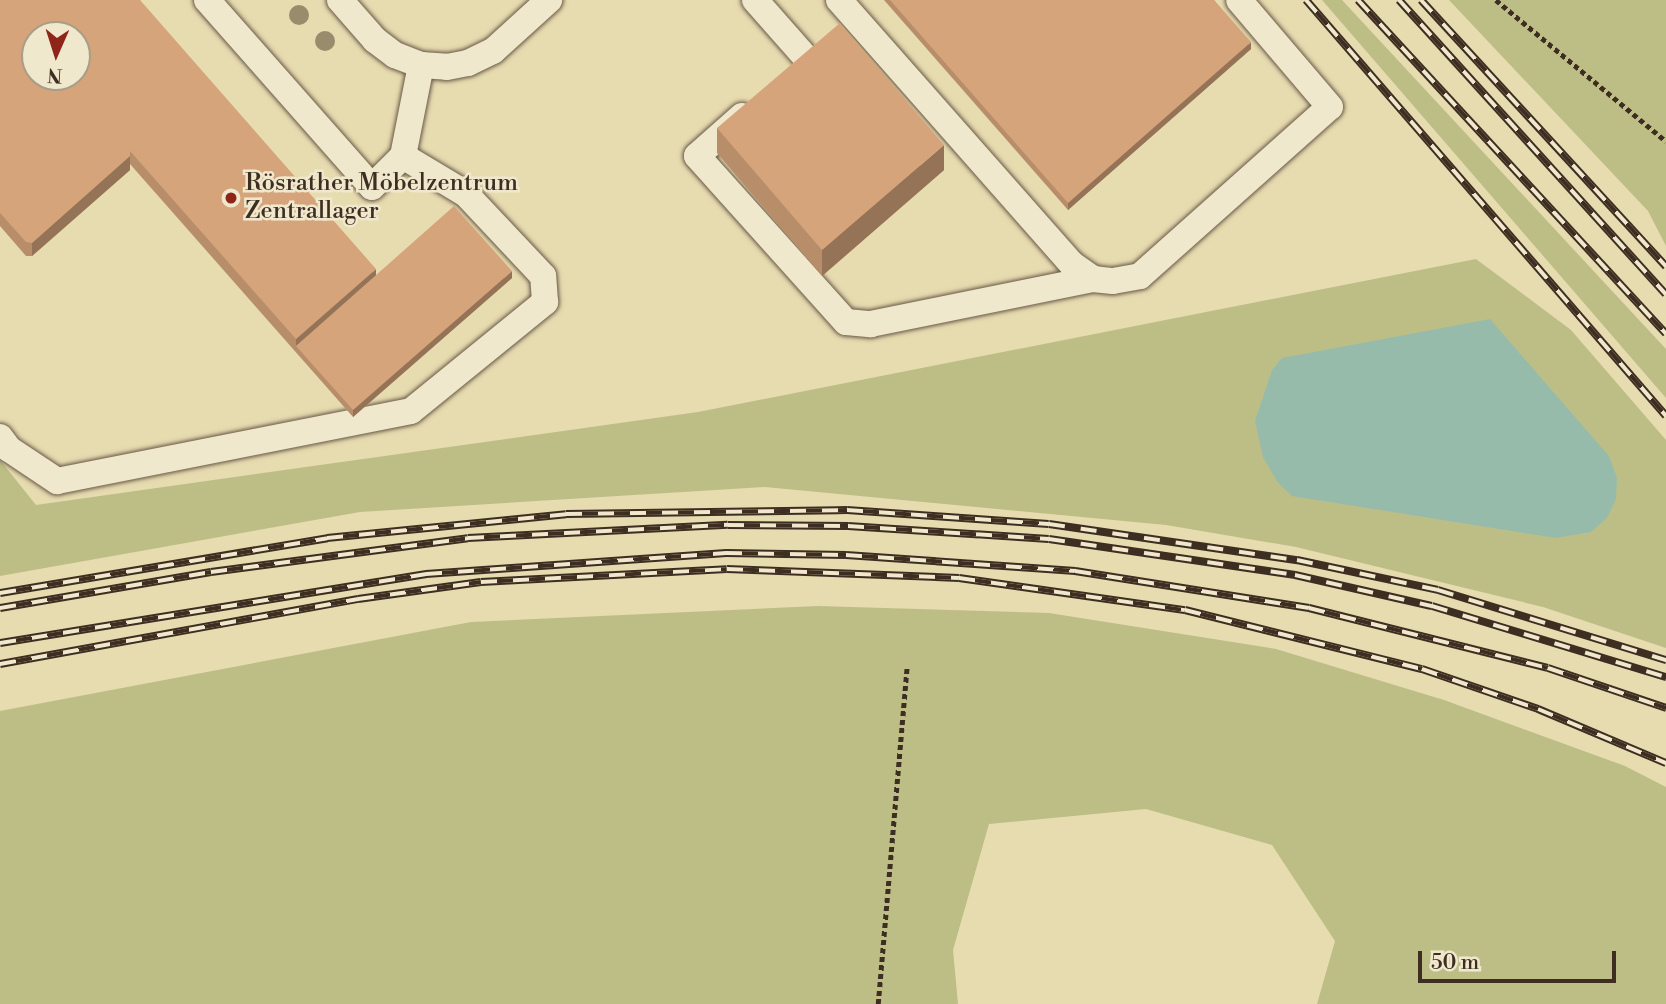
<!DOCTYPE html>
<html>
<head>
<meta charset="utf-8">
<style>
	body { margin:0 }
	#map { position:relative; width:1666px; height:1004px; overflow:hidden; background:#e7dbb0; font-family:"Libre Bodoni",serif }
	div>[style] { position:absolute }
	.green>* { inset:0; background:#bdbe86 }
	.water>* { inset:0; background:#97bbab }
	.path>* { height:4.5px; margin-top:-2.25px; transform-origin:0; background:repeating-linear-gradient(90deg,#3e2e22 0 5px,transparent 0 8.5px) }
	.roads { filter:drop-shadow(0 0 2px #685946) drop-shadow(0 0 2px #685946) }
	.minor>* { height:26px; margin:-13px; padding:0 13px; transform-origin:13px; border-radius:13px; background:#efe8cc }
	.rail>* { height:8px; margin-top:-4px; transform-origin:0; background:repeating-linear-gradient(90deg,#efe8cc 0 16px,#3e2e22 0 32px); box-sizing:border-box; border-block:2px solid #3e2e22 }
	.trees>* { width:20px; height:20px; margin:-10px; border-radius:50%; background:#988c6d }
	.wall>* { inset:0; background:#b78d6a }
	.shaded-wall>* { inset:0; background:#957356 }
	.building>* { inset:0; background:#d5a47b }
	.dots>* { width:19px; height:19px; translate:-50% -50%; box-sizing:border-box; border:4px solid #efe8cc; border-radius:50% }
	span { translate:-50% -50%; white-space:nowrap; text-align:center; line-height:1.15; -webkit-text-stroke:5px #efe8cc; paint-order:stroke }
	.poi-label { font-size:24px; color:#3e2e22 }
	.left { translate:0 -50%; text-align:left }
	.north { position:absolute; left:21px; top:21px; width:70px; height:70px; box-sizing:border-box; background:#efe8cc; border:2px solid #a89e88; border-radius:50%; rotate:183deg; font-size:19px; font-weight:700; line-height:28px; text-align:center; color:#3e2e22 }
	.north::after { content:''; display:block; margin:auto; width:24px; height:32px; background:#8f2418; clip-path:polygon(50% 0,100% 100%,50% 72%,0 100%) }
	.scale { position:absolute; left:1418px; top:951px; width:198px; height:32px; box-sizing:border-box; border:4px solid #3e2e22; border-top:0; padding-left:9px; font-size:21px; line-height:24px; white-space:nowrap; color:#3e2e22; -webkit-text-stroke:5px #efe8cc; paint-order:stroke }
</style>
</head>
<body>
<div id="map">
	<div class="green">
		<i style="clip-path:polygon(1322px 0,1342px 0,1666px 349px,1666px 398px)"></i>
		<i style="clip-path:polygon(1449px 0,1666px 0,1666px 246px,1648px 211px)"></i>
		<i style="clip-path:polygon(1476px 259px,1571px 330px,1666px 440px,1666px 648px,1543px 607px,1296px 547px,1166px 525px,765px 487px,360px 512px,0 576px,0 460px,36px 505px,698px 412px)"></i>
		<i style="clip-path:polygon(818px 606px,1049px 613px,1276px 649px,1444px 700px,1625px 766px,1666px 787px,1666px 1004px,1317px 1004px,1335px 941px,1272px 845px,1146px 809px,989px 824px,953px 950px,958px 1004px,0 1004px,0 711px,471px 622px)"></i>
	</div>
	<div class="water">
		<i style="clip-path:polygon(1490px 319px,1609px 456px,1617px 478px,1616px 499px,1607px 518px,1591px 532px,1556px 538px,1292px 496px,1278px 483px,1263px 457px,1255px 421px,1272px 370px,1282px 358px)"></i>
	</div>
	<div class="path">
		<i style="left:1496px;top:0;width:221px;rotate:39.7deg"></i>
		<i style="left:878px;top:1004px;width:337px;rotate:-85.1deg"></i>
	</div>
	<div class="roads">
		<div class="minor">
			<i style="left:207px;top:0;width:249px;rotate:48.6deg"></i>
			<i style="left:372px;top:187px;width:44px;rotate:-45deg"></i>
			<i style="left:340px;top:0;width:53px;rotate:48.8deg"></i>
			<i style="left:375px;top:40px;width:25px;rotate:37deg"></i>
			<i style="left:395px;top:55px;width:28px;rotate:21deg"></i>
			<i style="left:421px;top:65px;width:26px;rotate:4deg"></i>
			<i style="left:447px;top:67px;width:21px;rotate:-11deg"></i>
			<i style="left:468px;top:63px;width:28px;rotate:-26deg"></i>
			<i style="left:493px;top:51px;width:76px;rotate:-42.3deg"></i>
			<i style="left:755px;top:0;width:79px;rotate:48.6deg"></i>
			<i style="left:839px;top:0;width:354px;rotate:48.6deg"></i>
			<i style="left:1073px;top:265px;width:24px;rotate:35deg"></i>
			<i style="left:1093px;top:279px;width:20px;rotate:6deg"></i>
			<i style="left:1113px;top:281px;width:27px;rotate:-10deg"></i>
			<i style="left:1140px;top:276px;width:254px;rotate:-41.7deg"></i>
			<i style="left:1330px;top:107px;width:140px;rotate:-130.4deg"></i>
			<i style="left:742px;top:116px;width:60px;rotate:138.4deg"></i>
			<i style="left:697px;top:156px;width:223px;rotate:48.1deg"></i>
			<i style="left:846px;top:322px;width:25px;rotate:5deg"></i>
			<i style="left:871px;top:324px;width:227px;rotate:-11.5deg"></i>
			<i style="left:0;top:437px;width:15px;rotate:53deg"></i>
			<i style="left:9px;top:449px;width:58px;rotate:33.7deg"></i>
			<i style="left:57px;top:481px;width:361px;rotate:-11.2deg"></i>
			<i style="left:411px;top:411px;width:173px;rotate:-39.1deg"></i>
			<i style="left:545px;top:302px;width:26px;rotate:-94deg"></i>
			<i style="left:543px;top:276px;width:112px;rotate:-133.2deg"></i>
			<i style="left:466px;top:194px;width:74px;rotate:-148.9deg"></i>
			<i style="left:403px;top:156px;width:93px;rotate:-78.8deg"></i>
		</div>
	</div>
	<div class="rail">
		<i style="left:1306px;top:0;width:550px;rotate:49.13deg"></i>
		<i style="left:1358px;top:0;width:454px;rotate:47.3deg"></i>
		<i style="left:1399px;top:0;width:397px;rotate:47.8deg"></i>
		<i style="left:1421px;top:0;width:362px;rotate:47.4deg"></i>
		<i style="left:0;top:593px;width:332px;rotate:-9.5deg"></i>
		<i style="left:327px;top:538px;width:240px;rotate:-5.7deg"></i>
		<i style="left:566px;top:514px;width:281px;rotate:-0.8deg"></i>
		<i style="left:847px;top:510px;width:202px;rotate:4deg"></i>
		<i style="left:1049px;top:524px;width:251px;rotate:8.3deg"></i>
		<i style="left:1297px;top:560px;width:144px;rotate:12deg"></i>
		<i style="left:1438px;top:590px;width:239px;rotate:17.1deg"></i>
		<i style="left:0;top:608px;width:214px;rotate:-9.7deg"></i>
		<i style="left:211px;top:572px;width:259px;rotate:-7.5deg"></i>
		<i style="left:468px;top:538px;width:260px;rotate:-2.9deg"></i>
		<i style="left:728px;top:525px;width:120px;rotate:0.5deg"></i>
		<i style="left:848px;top:526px;width:201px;rotate:3.7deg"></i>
		<i style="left:1049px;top:539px;width:249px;rotate:8.3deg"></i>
		<i style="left:1295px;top:575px;width:140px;rotate:12.8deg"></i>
		<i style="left:1432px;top:606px;width:245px;rotate:16.9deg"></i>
		<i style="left:0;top:643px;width:432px;rotate:-9.2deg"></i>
		<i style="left:426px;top:574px;width:301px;rotate:-4deg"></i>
		<i style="left:726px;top:553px;width:120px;rotate:1deg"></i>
		<i style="left:846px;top:555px;width:230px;rotate:4deg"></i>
		<i style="left:1075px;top:571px;width:237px;rotate:9deg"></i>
		<i style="left:1309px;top:608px;width:246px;rotate:14.1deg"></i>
		<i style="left:1548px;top:668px;width:125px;rotate:18.7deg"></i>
		<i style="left:0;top:664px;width:364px;rotate:-10.3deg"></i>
		<i style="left:358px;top:599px;width:124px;rotate:-7.9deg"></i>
		<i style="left:481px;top:582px;width:246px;rotate:-3deg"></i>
		<i style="left:727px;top:569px;width:232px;rotate:2.2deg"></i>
		<i style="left:959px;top:578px;width:228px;rotate:8.1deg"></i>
		<i style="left:1185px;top:610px;width:244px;rotate:14deg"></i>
		<i style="left:1422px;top:669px;width:123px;rotate:19deg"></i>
		<i style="left:1538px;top:709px;width:139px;rotate:22.9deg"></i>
	</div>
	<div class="trees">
		<i style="left:299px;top:15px"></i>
		<i style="left:325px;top:41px"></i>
	</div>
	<div class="wall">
		<i style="clip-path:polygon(0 0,376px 275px,512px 278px,353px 417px,130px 164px,130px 170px,32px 256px,26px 256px,0 226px)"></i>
		<i style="clip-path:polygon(884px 0,1214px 0,1251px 49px,1068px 210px)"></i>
		<i style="clip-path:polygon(717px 128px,944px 170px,822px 276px,717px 153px)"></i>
	</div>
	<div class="shaded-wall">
		<i style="clip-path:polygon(1251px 42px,1251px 49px,1068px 210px,1068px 203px)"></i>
		<i style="clip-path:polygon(944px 145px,944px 170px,822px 276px,822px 250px)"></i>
		<i style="clip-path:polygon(130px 156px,130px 170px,32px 256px,32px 243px)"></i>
		<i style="clip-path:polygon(376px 269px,376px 282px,296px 346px,296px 339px)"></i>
		<i style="clip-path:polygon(512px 271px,512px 278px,353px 417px,353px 410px)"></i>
	</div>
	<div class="building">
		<i style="clip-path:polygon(evenodd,0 0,140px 0,376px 269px,296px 339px,130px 151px,130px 156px,32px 243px,26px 242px,0 213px,0 0,35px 35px,77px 35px,77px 77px,35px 77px,35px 35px)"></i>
		<i style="clip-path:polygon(890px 0,1214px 0,1251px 42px,1068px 203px)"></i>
		<i style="clip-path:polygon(840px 23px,944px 145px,822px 250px,717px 128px)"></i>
		<i style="clip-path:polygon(454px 206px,512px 271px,353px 410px,296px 346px)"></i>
	</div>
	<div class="dots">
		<i style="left:231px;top:198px;background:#8f2418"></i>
	</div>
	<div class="poi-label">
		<span class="left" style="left:245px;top:198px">Rösrather Möbelzentrum<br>Zentrallager</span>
	</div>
	<div class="north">N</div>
	<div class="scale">50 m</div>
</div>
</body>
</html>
